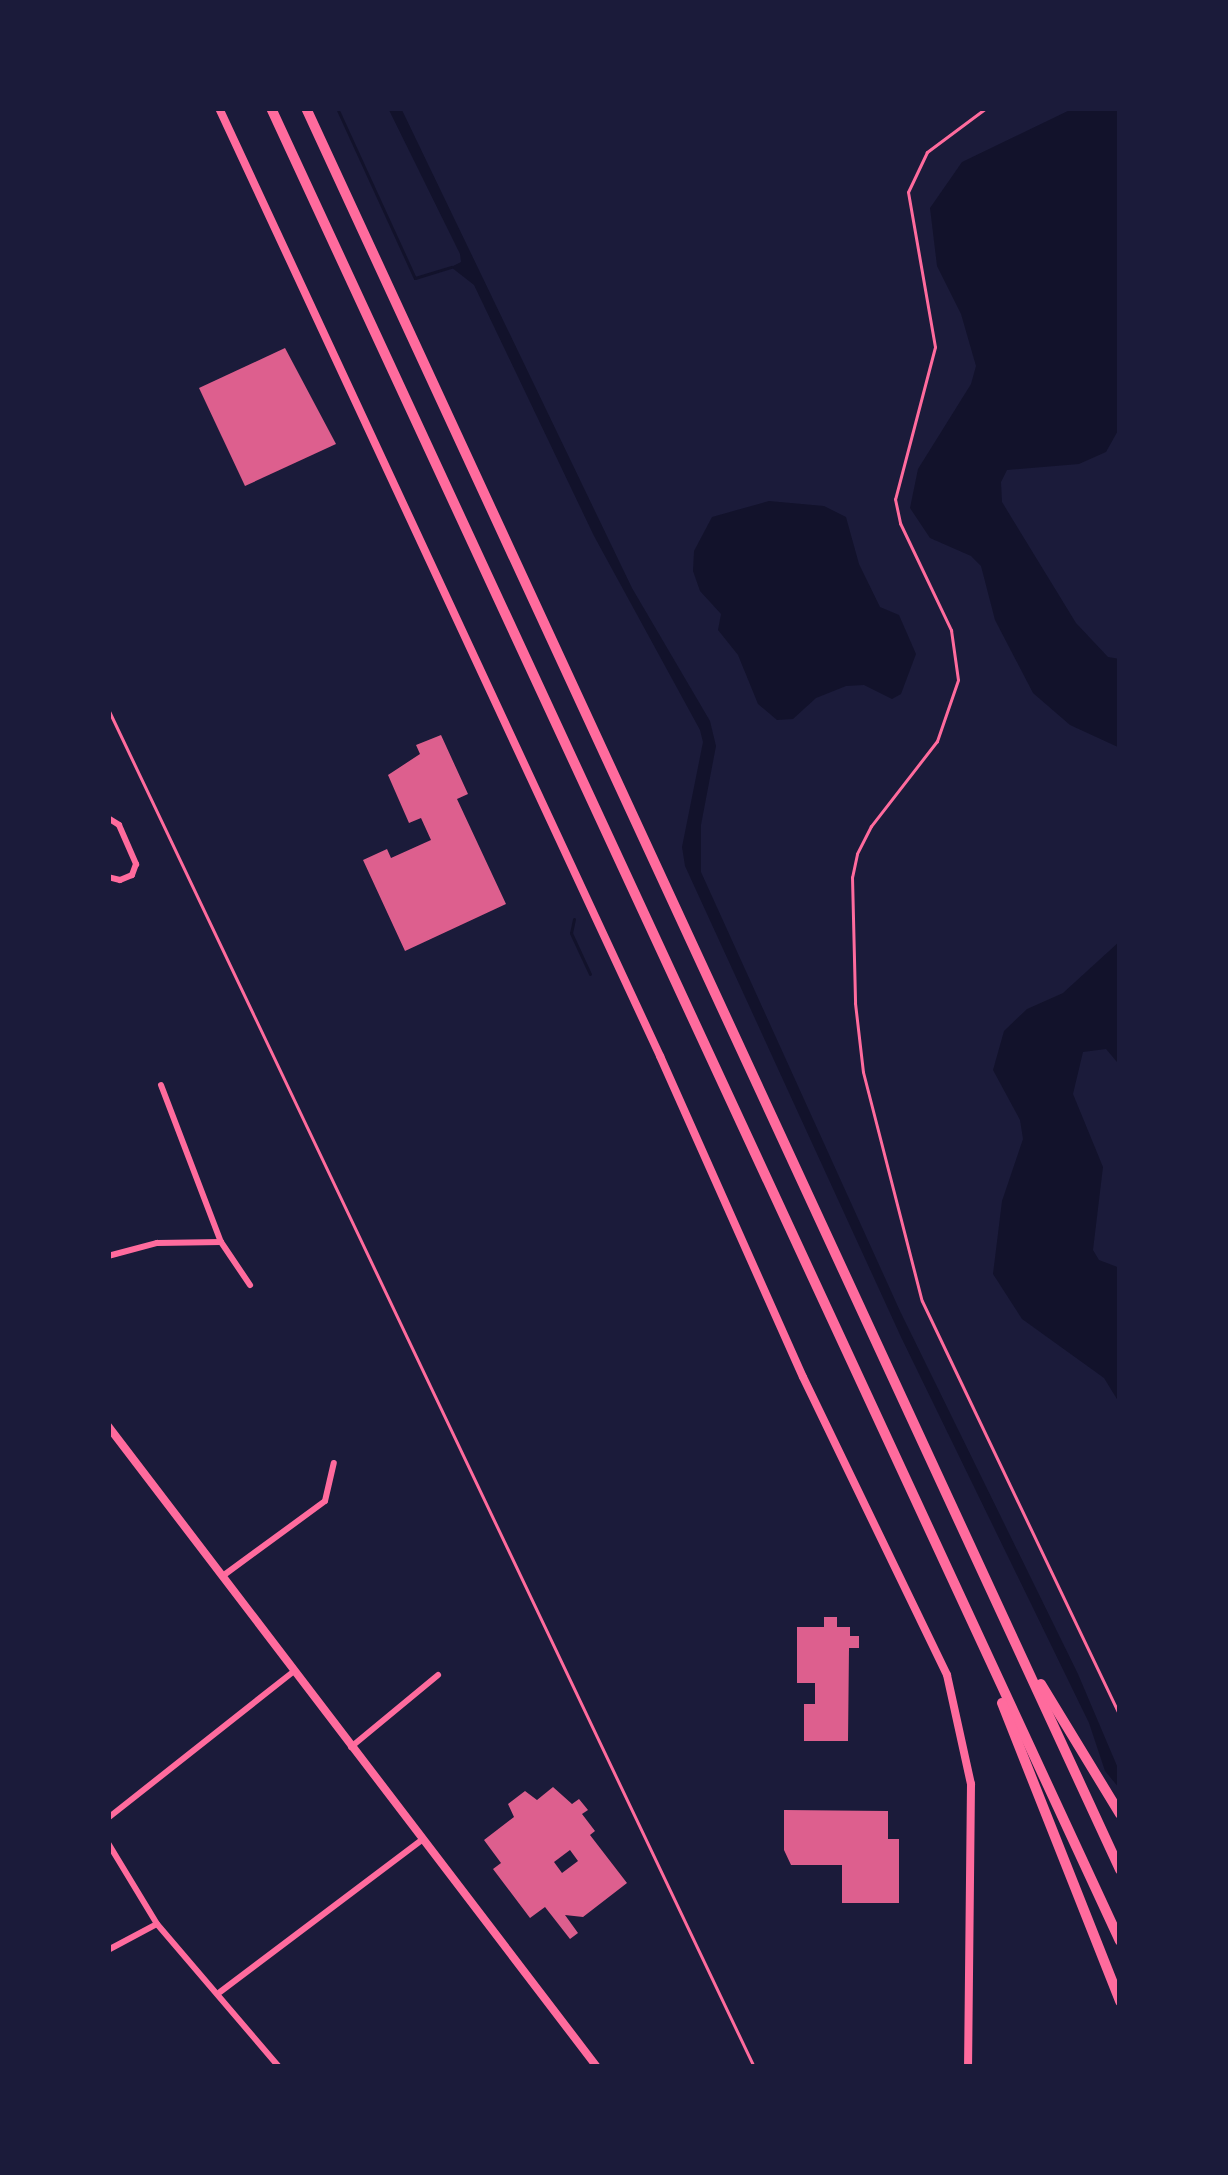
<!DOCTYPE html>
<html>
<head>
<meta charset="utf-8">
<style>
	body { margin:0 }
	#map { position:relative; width:1228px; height:2175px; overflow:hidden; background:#1b1b3a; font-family:Barlow,sans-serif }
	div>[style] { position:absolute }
	.water>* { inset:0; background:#12122b }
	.stream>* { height:3px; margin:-1.5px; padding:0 1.5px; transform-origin:1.5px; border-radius:1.5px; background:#12122b }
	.building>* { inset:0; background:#dd5f8e }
	.path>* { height:3px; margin:-1.5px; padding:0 1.5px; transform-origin:1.5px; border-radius:1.5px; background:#ff6b9d }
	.minor>* { height:6px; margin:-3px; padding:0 3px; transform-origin:3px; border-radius:3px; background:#ff6b9d }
	.tertiary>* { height:8px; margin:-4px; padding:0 4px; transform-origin:4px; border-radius:4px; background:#ff6b9d }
	.secondary>* { height:8px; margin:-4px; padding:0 4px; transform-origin:4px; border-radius:4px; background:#ff6b9d }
	.motorway>* { height:10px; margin:-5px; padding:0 5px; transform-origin:5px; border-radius:5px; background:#ff6b9d }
	span { translate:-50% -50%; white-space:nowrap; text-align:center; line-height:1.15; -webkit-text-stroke:9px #1b1b3a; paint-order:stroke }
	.frame { position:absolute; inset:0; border:111px solid #1b1b3a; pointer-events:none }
</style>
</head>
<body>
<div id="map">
	<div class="water">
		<i style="clip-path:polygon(388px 108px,401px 108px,632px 588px,710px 721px,716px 746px,701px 825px,701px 872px,900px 1311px,1078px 1674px,1120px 1773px,1120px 1789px,1105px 1771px,1089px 1723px,901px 1337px,685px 866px,682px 847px,703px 742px,700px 730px,594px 536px,474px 285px,451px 267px,461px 262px,460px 254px)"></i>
		<i style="clip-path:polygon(1074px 108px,1120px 108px,1120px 427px,1106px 452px,1079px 464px,1007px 470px,1001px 482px,1002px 502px,1076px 623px,1108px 657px,1120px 659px,1120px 748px,1070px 725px,1033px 693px,995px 620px,981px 566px,971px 556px,930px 538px,910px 508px,918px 469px,971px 384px,976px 366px,961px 314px,937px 266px,930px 208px,962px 162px)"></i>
		<i style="clip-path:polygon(769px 501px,824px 506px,846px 517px,859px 564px,880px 607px,899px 615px,916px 654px,901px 694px,892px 699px,864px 685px,846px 686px,816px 698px,793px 719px,777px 720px,758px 704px,738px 655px,718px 630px,721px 614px,700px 591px,693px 571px,694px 551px,712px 517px)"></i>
		<i style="clip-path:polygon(1120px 941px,1120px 1103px,1117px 1062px,1106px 1049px,1083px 1052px,1073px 1094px,1103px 1167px,1093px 1250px,1099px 1260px,1120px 1268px,1120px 1404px,1104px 1378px,1022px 1319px,993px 1274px,1002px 1201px,1023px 1139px,1020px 1120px,993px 1070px,1004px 1031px,1027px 1009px,1063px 993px)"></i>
	</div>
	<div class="stream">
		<i style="left:337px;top:108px;width:187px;rotate:65.4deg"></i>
		<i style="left:415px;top:278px;width:38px;rotate:-17deg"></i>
		<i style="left:574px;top:919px;width:14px;rotate:102deg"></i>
		<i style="left:571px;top:933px;width:45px;rotate:65.1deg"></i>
	</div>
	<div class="building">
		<i style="clip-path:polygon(285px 348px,336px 444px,245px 486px,199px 388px)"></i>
		<i style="clip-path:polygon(441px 735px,468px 794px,457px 799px,506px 904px,405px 951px,363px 860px,387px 849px,391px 858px,431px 840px,421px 818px,409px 823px,388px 775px,420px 754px,416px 745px)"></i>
		<i style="clip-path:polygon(824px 1617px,837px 1617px,837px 1627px,850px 1627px,850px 1636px,859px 1636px,859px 1648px,849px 1648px,848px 1741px,804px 1741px,804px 1704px,815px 1704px,815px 1683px,797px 1683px,797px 1627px,824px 1627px)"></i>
		<i style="clip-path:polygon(evenodd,553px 1787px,572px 1804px,579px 1799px,588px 1810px,582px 1814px,595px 1831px,590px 1835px,627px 1883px,583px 1917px,565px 1915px,578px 1933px,570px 1939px,545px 1907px,530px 1918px,493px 1869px,501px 1863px,484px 1840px,514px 1817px,508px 1804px,525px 1791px,537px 1800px,553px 1787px,570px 1850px,578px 1861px,562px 1873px,554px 1862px,570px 1850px)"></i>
		<i style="clip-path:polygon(784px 1810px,888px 1811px,888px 1839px,899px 1839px,899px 1903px,842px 1903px,842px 1865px,791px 1865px,784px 1850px)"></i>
	</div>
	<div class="path">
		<i style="left:986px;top:108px;width:74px;rotate:143.3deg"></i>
		<i style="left:927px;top:152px;width:44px;rotate:115.4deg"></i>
		<i style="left:908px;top:192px;width:157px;rotate:80.1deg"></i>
		<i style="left:935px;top:347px;width:157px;rotate:104.7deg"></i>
		<i style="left:895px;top:499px;width:25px;rotate:78deg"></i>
		<i style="left:900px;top:523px;width:119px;rotate:64.5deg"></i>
		<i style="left:951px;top:630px;width:50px;rotate:82deg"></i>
		<i style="left:958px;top:680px;width:65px;rotate:109deg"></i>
		<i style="left:937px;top:741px;width:108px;rotate:127.8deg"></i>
		<i style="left:871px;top:826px;width:31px;rotate:117deg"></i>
		<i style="left:857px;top:854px;width:24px;rotate:102deg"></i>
		<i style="left:852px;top:877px;width:126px;rotate:88.6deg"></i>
		<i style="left:855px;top:1003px;width:69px;rotate:83.4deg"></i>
		<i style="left:863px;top:1072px;width:236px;rotate:75.6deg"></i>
		<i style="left:922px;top:1301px;width:460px;rotate:64.5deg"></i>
		<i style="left:108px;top:709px;width:1504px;rotate:64.56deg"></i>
	</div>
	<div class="minor">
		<i style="left:108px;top:818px;width:13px;rotate:32deg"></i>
		<i style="left:119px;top:825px;width:43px;rotate:66.4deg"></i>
		<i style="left:136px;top:864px;width:12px;rotate:110deg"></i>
		<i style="left:132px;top:875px;width:13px;rotate:157deg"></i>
		<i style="left:120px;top:880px;width:12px;rotate:-166deg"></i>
		<i style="left:161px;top:1085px;width:168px;rotate:69.1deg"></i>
		<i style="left:221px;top:1242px;width:52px;rotate:56deg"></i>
		<i style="left:108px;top:1256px;width:51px;rotate:-14.9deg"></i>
		<i style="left:157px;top:1243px;width:64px;rotate:-0.9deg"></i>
		<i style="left:224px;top:1575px;width:125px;rotate:-36.2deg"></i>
		<i style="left:325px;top:1501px;width:39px;rotate:-77deg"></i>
		<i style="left:351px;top:1747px;width:113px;rotate:-39.6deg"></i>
		<i style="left:108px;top:1818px;width:236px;rotate:-38.3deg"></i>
		<i style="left:108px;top:1843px;width:95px;rotate:58.8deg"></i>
		<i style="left:157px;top:1924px;width:188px;rotate:49.5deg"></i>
		<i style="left:108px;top:1950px;width:55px;rotate:-28deg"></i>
		<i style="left:220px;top:1992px;width:253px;rotate:-37deg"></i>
	</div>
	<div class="tertiary">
		<i style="left:108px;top:1426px;width:806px;rotate:52.66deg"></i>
	</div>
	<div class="secondary">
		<i style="left:219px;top:108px;width:1046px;rotate:65.05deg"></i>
		<i style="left:660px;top:1056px;width:351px;rotate:66deg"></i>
		<i style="left:803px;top:1377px;width:331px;rotate:64.2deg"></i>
		<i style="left:947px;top:1675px;width:112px;rotate:77.6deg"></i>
		<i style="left:971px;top:1784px;width:283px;rotate:90.6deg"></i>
	</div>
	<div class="motorway">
		<i style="left:271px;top:108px;width:2020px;rotate:65.15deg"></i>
		<i style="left:306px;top:108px;width:1941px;rotate:65.2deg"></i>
		<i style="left:1041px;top:1684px;width:152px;rotate:58.7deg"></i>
		<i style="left:1002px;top:1703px;width:321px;rotate:68.4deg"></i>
	</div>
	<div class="frame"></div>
</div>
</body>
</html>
